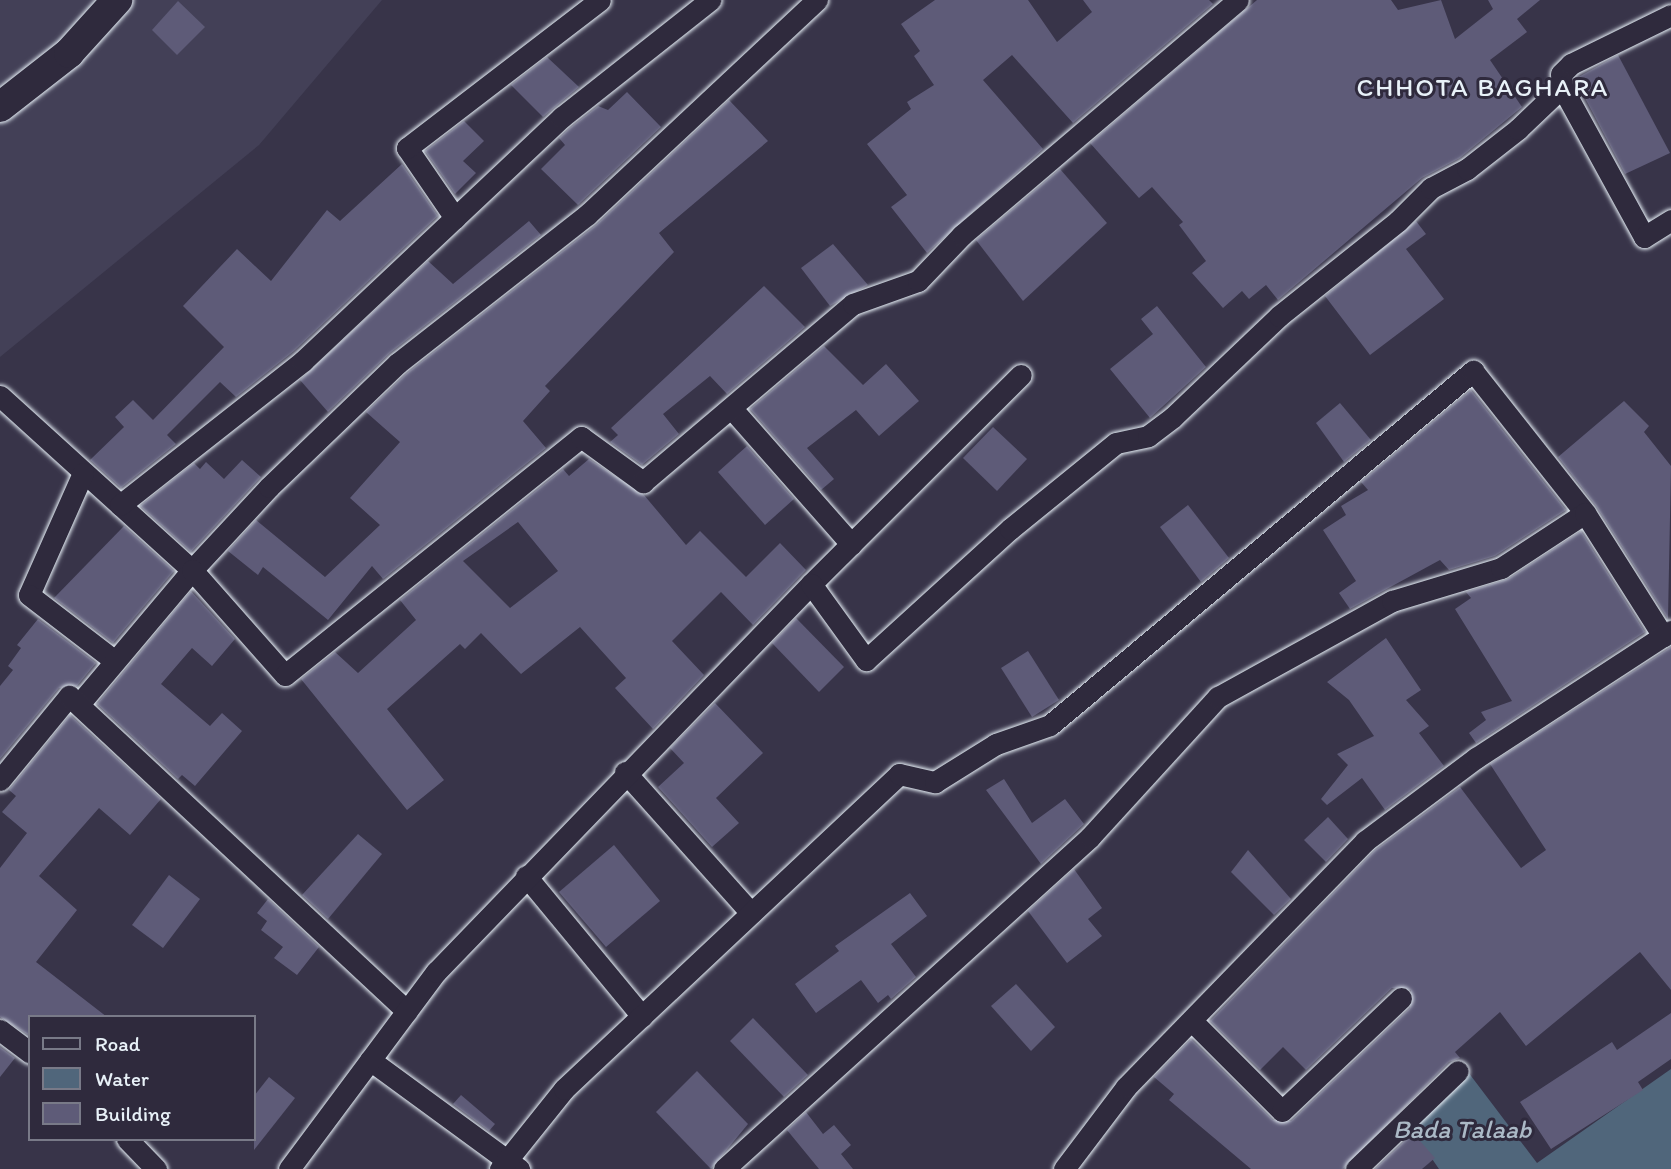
<!DOCTYPE html>
<html>
<head>
<meta charset="utf-8">
<style>
	body { margin:0 }
	#map { position:relative; width:1671px; height:1169px; overflow:hidden; background:#383449; font-family:Itim,sans-serif }
	div>[style] { position:absolute }
	.built>* { inset:0; background:#434057 }
	.water>* { inset:0; background:#50667b }
	.building>* { inset:0; background:#5e5b78 }
	.roads { filter:drop-shadow(0 0 2px #e8f1f8) drop-shadow(0 0 2px #e8f1f8) }
	.minor>* { height:21px; margin:-10.5px; padding:0 10.5px; transform-origin:10.5px; border-radius:10.5px; background:#2f2a3d }
	.secondary>* { height:30px; margin:-15px; padding:0 15px; transform-origin:15px; border-radius:15px; background:#2f2a3d }
	span { translate:-50% -50%; white-space:nowrap; text-align:center; line-height:1.15; -webkit-text-stroke:6px #2f2a3d; paint-order:stroke }
	.neighbourhood-label { font-size:26px; color:#e8f1f8; letter-spacing:2px }
	.water-label { font-size:26px; color:#abb9c6; font-style:italic }
	.legend { position:absolute; left:28px; top:1015px; width:228px; height:126px; box-sizing:border-box; background:#2f2a3d; border:2px solid #797a88; margin:0; padding:9px 12px; list-style:none; font-size:21px; color:#e8f1f8 }
	.legend li { display:flex; align-items:center; gap:14px; height:35px }
	.legend b { width:35px; border:2px solid #797a88 }
</style>
</head>
<body>
<div id="map">
	<div class="built">
		<i style="clip-path:polygon(0 0,382px 0,259px 145px,0 357px)"></i>
	</div>
	<div class="water">
		<i style="clip-path:polygon(1465px 1068px,1537px 1163px,1671px 1069px,1671px 1169px,1439px 1169px,1410px 1127px)"></i>
	</div>
	<div class="building">
		<i style="clip-path:polygon(935px 0,1028px 0,1057px 42px,1092px 12px,1083px 0,1209px 0,1213px 4px,1073px 123px,1012px 55px,983px 80px,1043px 149px,927px 253px,891px 207px,907px 195px,867px 144px,911px 109px,907px 102px,934px 85px,914px 56px,920px 51px,901px 24px)"></i>
		<i style="clip-path:polygon(1257px 0,1391px 0,1398px 10px,1441px 0,1455px 39px,1493px 9px,1488px 0,1540px 0,1517px 19px,1527px 32px,1490px 60px,1522px 107px,1460px 158px,1422px 178px,1278px 300px,1266px 285px,1249px 299px,1242px 291px,1223px 308px,1192px 273px,1206px 261px,1179px 225px,1183px 222px,1152px 187px,1139px 198px,1090px 143px)"></i>
		<i style="clip-path:polygon(178px 1px,205px 27px,177px 55px,152px 30px)"></i>
		<i style="clip-path:polygon(1618px 55px,1670px 153px,1625px 174px,1575px 79px)"></i>
		<i style="clip-path:polygon(547px 57px,579px 87px,543px 117px,511px 85px)"></i>
		<i style="clip-path:polygon(627px 92px,661px 127px,578px 205px,541px 169px,565px 145px,559px 138px,571px 127px,598px 106px,608px 110px)"></i>
		<i style="clip-path:polygon(729px 100px,768px 141px,659px 233px,674px 252px,545px 386px,550px 391px,523px 421px,546px 448px,383px 579px,372px 566px,328px 620px,263px 567px,258px 575px,228px 551px,256px 520px,325px 577px,380px 525px,350px 498px,400px 442px,366px 412px,407px 373px,596px 225px)"></i>
		<i style="clip-path:polygon(464px 121px,484px 141px,463px 161px,476px 173px,455px 194px,425px 151px)"></i>
		<i style="clip-path:polygon(402px 164px,438px 216px,294px 351px,236px 397px,220px 382px,167px 435px,176px 444px,121px 488px,90px 460px,124px 427px,115px 417px,133px 400px,153px 420px,224px 347px,183px 306px,237px 249px,271px 281px,327px 210px,340px 221px)"></i>
		<i style="clip-path:polygon(1060px 169px,1107px 223px,1023px 301px,976px 240px)"></i>
		<i style="clip-path:polygon(529px 221px,541px 235px,390px 353px,328px 412px,300px 380px,428px 261px,453px 284px)"></i>
		<i style="clip-path:polygon(1416px 221px,1426px 234px,1406px 249px,1444px 299px,1370px 355px,1325px 296px)"></i>
		<i style="clip-path:polygon(833px 244px,868px 285px,830px 306px,801px 268px)"></i>
		<i style="clip-path:polygon(764px 286px,805px 327px,727px 394px,710px 376px,663px 414px,679px 434px,642px 465px,610px 442px,618px 435px,611px 428px)"></i>
		<i style="clip-path:polygon(1157px 306px,1206px 367px,1150px 418px,1110px 369px,1153px 334px,1141px 319px)"></i>
		<i style="clip-path:polygon(824px 346px,863px 385px,886px 364px,919px 401px,879px 436px,856px 410px,807px 448px,834px 479px,821px 490px,750px 409px)"></i>
		<i style="clip-path:polygon(1471px 390px,1566px 510px,1495px 556px,1449px 570px,1440px 560px,1350px 609px,1339px 593px,1356px 581px,1323px 530px,1346px 515px,1341px 506px,1368px 490px,1361px 482px)"></i>
		<i style="clip-path:polygon(1624px 401px,1649px 426px,1644px 432px,1671px 466px,1668px 619px,1596px 506px,1558px 457px)"></i>
		<i style="clip-path:polygon(1340px 403px,1371px 440px,1344px 462px,1316px 423px)"></i>
		<i style="clip-path:polygon(993px 427px,1027px 459px,997px 491px,963px 458px)"></i>
		<i style="clip-path:polygon(747px 446px,794px 499px,765px 525px,718px 472px)"></i>
		<i style="clip-path:polygon(evenodd,589px 459px,644px 495px,686px 545px,700px 531px,746px 577px,780px 543px,806px 570px,753px 625px,721px 592px,672px 641px,704px 675px,653px 729px,615px 688px,626px 678px,580px 627px,521px 674px,481px 633px,465px 649px,460px 644px,387px 709px,444px 780px,407px 810px,301px 679px,335px 652px,358px 673px,416px 620px,400px 600px,563px 469px,569px 476px,589px 459px,518px 522px,558px 571px,510px 608px,463px 561px,518px 522px)"></i>
		<i style="clip-path:polygon(242px 460px,261px 477px,191px 552px,140px 506px,194px 463px,200px 469px,206px 462px,224px 479px)"></i>
		<i style="clip-path:polygon(1188px 505px,1229px 558px,1201px 582px,1160px 527px)"></i>
		<i style="clip-path:polygon(124px 526px,174px 571px,113px 643px,54px 598px)"></i>
		<i style="clip-path:polygon(1581px 531px,1645px 632px,1476px 743px,1469px 733px,1486px 720px,1481px 712px,1512px 701px,1455px 609px,1471px 598px,1466px 592px,1508px 579px)"></i>
		<i style="clip-path:polygon(191px 591px,235px 639px,212px 666px,192px 648px,161px 684px,210px 726px,222px 713px,242px 731px,195px 786px,182px 775px,178px 779px,97px 704px)"></i>
		<i style="clip-path:polygon(796px 618px,844px 667px,819px 692px,772px 643px)"></i>
		<i style="clip-path:polygon(38px 619px,96px 663px,77px 686px,59px 688px,0 759px,0 686px,13px 670px,8px 666px,21px 648px,17px 645px)"></i>
		<i style="clip-path:polygon(1386px 638px,1421px 690px,1406px 700px,1429px 726px,1419px 733px,1444px 766px,1385px 810px,1362px 778px,1327px 805px,1321px 799px,1348px 765px,1337px 754px,1374px 736px,1349px 700px,1327px 682px)"></i>
		<i style="clip-path:polygon(1671px 647px,1671px 990px,1640px 952px,1526px 1046px,1500px 1012px,1455px 1052px,1460px 1058px,1449px 1062px,1343px 1169px,1251px 1169px,1169px 1100px,1174px 1094px,1154px 1077px,1191px 1039px,1273px 1120px,1291px 1121px,1410px 1008px,1411px 990px,1392px 988px,1306px 1070px,1283px 1047px,1260px 1070px,1210px 1021px,1374px 851px,1460px 787px,1521px 868px,1546px 850px,1490px 764px)"></i>
		<i style="clip-path:polygon(1028px 651px,1059px 700px,1032px 717px,1001px 668px)"></i>
		<i style="clip-path:polygon(715px 703px,763px 753px,716px 798px,739px 823px,712px 847px,658px 787px,684px 763px,670px 748px)"></i>
		<i style="clip-path:polygon(70px 715px,161px 799px,130px 835px,99px 808px,39px 876px,77px 910px,36px 962px,107px 1017px,30px 1017px,30px 1036px,0 1017px,0 868px,27px 833px,2px 812px,16px 796px,9px 790px)"></i>
		<i style="clip-path:polygon(1004px 779px,1032px 823px,1065px 799px,1084px 824px,1041px 864px,986px 790px)"></i>
		<i style="clip-path:polygon(1328px 817px,1348px 839px,1326px 862px,1304px 840px)"></i>
		<i style="clip-path:polygon(358px 834px,382px 854px,328px 919px,302px 895px)"></i>
		<i style="clip-path:polygon(614px 845px,660px 901px,606px 947px,559px 892px)"></i>
		<i style="clip-path:polygon(1248px 850px,1291px 899px,1274px 915px,1231px 872px)"></i>
		<i style="clip-path:polygon(1074px 869px,1102px 908px,1088px 919px,1102px 936px,1067px 963px,1028px 911px)"></i>
		<i style="clip-path:polygon(169px 875px,200px 899px,163px 948px,132px 925px)"></i>
		<i style="clip-path:polygon(910px 893px,927px 916px,891px 944px,916px 977px,891px 999px,888px 995px,878px 1003px,861px 980px,816px 1013px,795px 984px,839px 951px,835px 946px)"></i>
		<i style="clip-path:polygon(268px 899px,319px 947px,297px 975px,274px 958px,283px 947px,261px 930px,267px 921px,257px 913px)"></i>
		<i style="clip-path:polygon(1016px 984px,1055px 1027px,1031px 1051px,991px 1006px)"></i>
		<i style="clip-path:polygon(1671px 1013px,1671px 1059px,1638px 1082px,1643px 1090px,1551px 1149px,1520px 1102px,1612px 1042px,1617px 1050px)"></i>
		<i style="clip-path:polygon(753px 1018px,808px 1075px,784px 1097px,730px 1041px)"></i>
		<i style="clip-path:polygon(0 1047px,15px 1058px,0 1077px)"></i>
		<i style="clip-path:polygon(697px 1071px,748px 1124px,711px 1169px,656px 1112px)"></i>
		<i style="clip-path:polygon(269px 1077px,295px 1098px,254px 1150px,254px 1096px)"></i>
		<i style="clip-path:polygon(461px 1095px,495px 1124px,489px 1131px,453px 1104px)"></i>
		<i style="clip-path:polygon(806px 1112px,823px 1134px,834px 1125px,851px 1145px,841px 1154px,853px 1169px,819px 1169px,787px 1130px)"></i>
		<i style="clip-path:polygon(1413px 1133px,1435px 1158px,1422px 1169px,1375px 1169px)"></i>
	</div>
	<div class="roads">
		<div class="minor">
			<i style="left:1562px;top:87px;width:171px;rotate:61.3deg"></i>
			<i style="left:1644px;top:237px;width:32px;rotate:-32deg"></i>
			<i style="left:455px;top:218px;width:85px;rotate:-124.4deg"></i>
			<i style="left:407px;top:148px;width:243px;rotate:-37.5deg"></i>
			<i style="left:0;top:396px;width:259px;rotate:42.2deg"></i>
			<i style="left:192px;top:570px;width:113px;rotate:-47.1deg"></i>
			<i style="left:269px;top:487px;width:179px;rotate:-43.9deg"></i>
			<i style="left:398px;top:363px;width:240px;rotate:-38.1deg"></i>
			<i style="left:587px;top:215px;width:315px;rotate:-43.1deg"></i>
			<i style="left:733px;top:410px;width:179px;rotate:48.6deg"></i>
			<i style="left:83px;top:473px;width:133px;rotate:113.9deg"></i>
			<i style="left:29px;top:595px;width:108px;rotate:37.5deg"></i>
			<i style="left:120px;top:505px;width:233px;rotate:-38.2deg"></i>
			<i style="left:303px;top:361px;width:356px;rotate:-43.3deg"></i>
			<i style="left:562px;top:117px;width:189px;rotate:-38.3deg"></i>
			<i style="left:811px;top:584px;width:296px;rotate:-44.9deg"></i>
			<i style="left:80px;top:703px;width:174px;rotate:-49.9deg"></i>
			<i style="left:192px;top:570px;width:140px;rotate:48.5deg"></i>
			<i style="left:285px;top:675px;width:380px;rotate:-38.8deg"></i>
			<i style="left:581px;top:437px;width:77px;rotate:36deg"></i>
			<i style="left:643px;top:482px;width:275px;rotate:-40.3deg"></i>
			<i style="left:853px;top:304px;width:69px;rotate:-19.5deg"></i>
			<i style="left:918px;top:281px;width:64px;rotate:-46.3deg"></i>
			<i style="left:962px;top:235px;width:362px;rotate:-40.4deg"></i>
			<i style="left:625px;top:772px;width:189px;rotate:48.2deg"></i>
			<i style="left:0;top:780px;width:109px;rotate:-50.6deg"></i>
			<i style="left:69px;top:696px;width:462px;rotate:43deg"></i>
			<i style="left:526px;top:876px;width:182px;rotate:50.4deg"></i>
			<i style="left:1192px;top:1021px;width:127px;rotate:45deg"></i>
			<i style="left:1282px;top:1111px;width:164px;rotate:-43.5deg"></i>
			<i style="left:0;top:1030px;width:38px;rotate:37deg"></i>
			<i style="left:370px;top:1060px;width:185px;rotate:36.2deg"></i>
			<i style="left:127px;top:1139px;width:42px;rotate:46deg"></i>
			<i style="left:289px;top:1169px;width:246px;rotate:-53.3deg"></i>
			<i style="left:436px;top:972px;width:540px;rotate:-45.98deg"></i>
			<i style="left:811px;top:584px;width:94px;rotate:54.1deg"></i>
			<i style="left:866px;top:660px;width:195px;rotate:-42.3deg"></i>
			<i style="left:1010px;top:529px;width:136px;rotate:-39.1deg"></i>
			<i style="left:1116px;top:443px;width:33px;rotate:-12deg"></i>
			<i style="left:1148px;top:436px;width:31px;rotate:-37deg"></i>
			<i style="left:1173px;top:417px;width:146px;rotate:-43.6deg"></i>
			<i style="left:1279px;top:316px;width:152px;rotate:-38.6deg"></i>
			<i style="left:1398px;top:221px;width:47px;rotate:-45deg"></i>
			<i style="left:1431px;top:188px;width:41px;rotate:-27.8deg"></i>
			<i style="left:1467px;top:169px;width:65px;rotate:-38.1deg"></i>
			<i style="left:1518px;top:129px;width:61px;rotate:-43.7deg"></i>
			<i style="left:1562px;top:87px;width:13px;rotate:-94deg"></i>
			<i style="left:1561px;top:74px;width:14px;rotate:-45deg"></i>
			<i style="left:1571px;top:64px;width:111px;rotate:-26.1deg"></i>
			<i style="left:500px;top:1169px;width:102px;rotate:-51.3deg"></i>
			<i style="left:564px;top:1089px;width:460px;rotate:-43.2deg"></i>
			<i style="left:899px;top:774px;width:37px;rotate:13deg"></i>
			<i style="left:935px;top:782px;width:72px;rotate:-31.9deg"></i>
			<i style="left:996px;top:744px;width:57px;rotate:-19.4deg"></i>
			<i style="left:1050px;top:725px;width:552px;rotate:-39.93deg"></i>
			<i style="left:1473px;top:371px;width:181px;rotate:51.7deg"></i>
			<i style="left:724px;top:1169px;width:494px;rotate:-42.2deg"></i>
			<i style="left:1090px;top:837px;width:190px;rotate:-47.6deg"></i>
			<i style="left:1218px;top:697px;width:199px;rotate:-28.9deg"></i>
			<i style="left:1392px;top:601px;width:114px;rotate:-16.8deg"></i>
			<i style="left:1501px;top:568px;width:100px;rotate:-33.2deg"></i>
			<i style="left:1585px;top:513px;width:146px;rotate:57.6deg"></i>
			<i style="left:1064px;top:1169px;width:103px;rotate:-52.9deg"></i>
			<i style="left:1126px;top:1087px;width:343px;rotate:-45.8deg"></i>
			<i style="left:1365px;top:841px;width:139px;rotate:-36.8deg"></i>
			<i style="left:1476px;top:758px;width:233px;rotate:-33.1deg"></i>
			<i style="left:1356px;top:1169px;width:141px;rotate:-43.9deg"></i>
		</div>
		<div class="secondary">
			<i style="left:0;top:107px;width:88px;rotate:-38deg"></i>
			<i style="left:69px;top:53px;width:72px;rotate:-47.8deg"></i>
		</div>
	</div>
	<div class="neighbourhood-label">
		<span style="left:1483px;top:88px">CHHOTA BAGHARA</span>
	</div>
	<div class="water-label">
		<span style="left:1462px;top:1130px">Bada Talaab</span>
	</div>
	<ul class="legend">
	<li><b style="height:9px;background:#2f2a3d"></b>Road</li>
	<li><b style="height:19px;background:#50667b"></b>Water</li>
	<li><b style="height:19px;background:#5e5b78"></b>Building</li>
	</ul>
</div>
</body>
</html>
